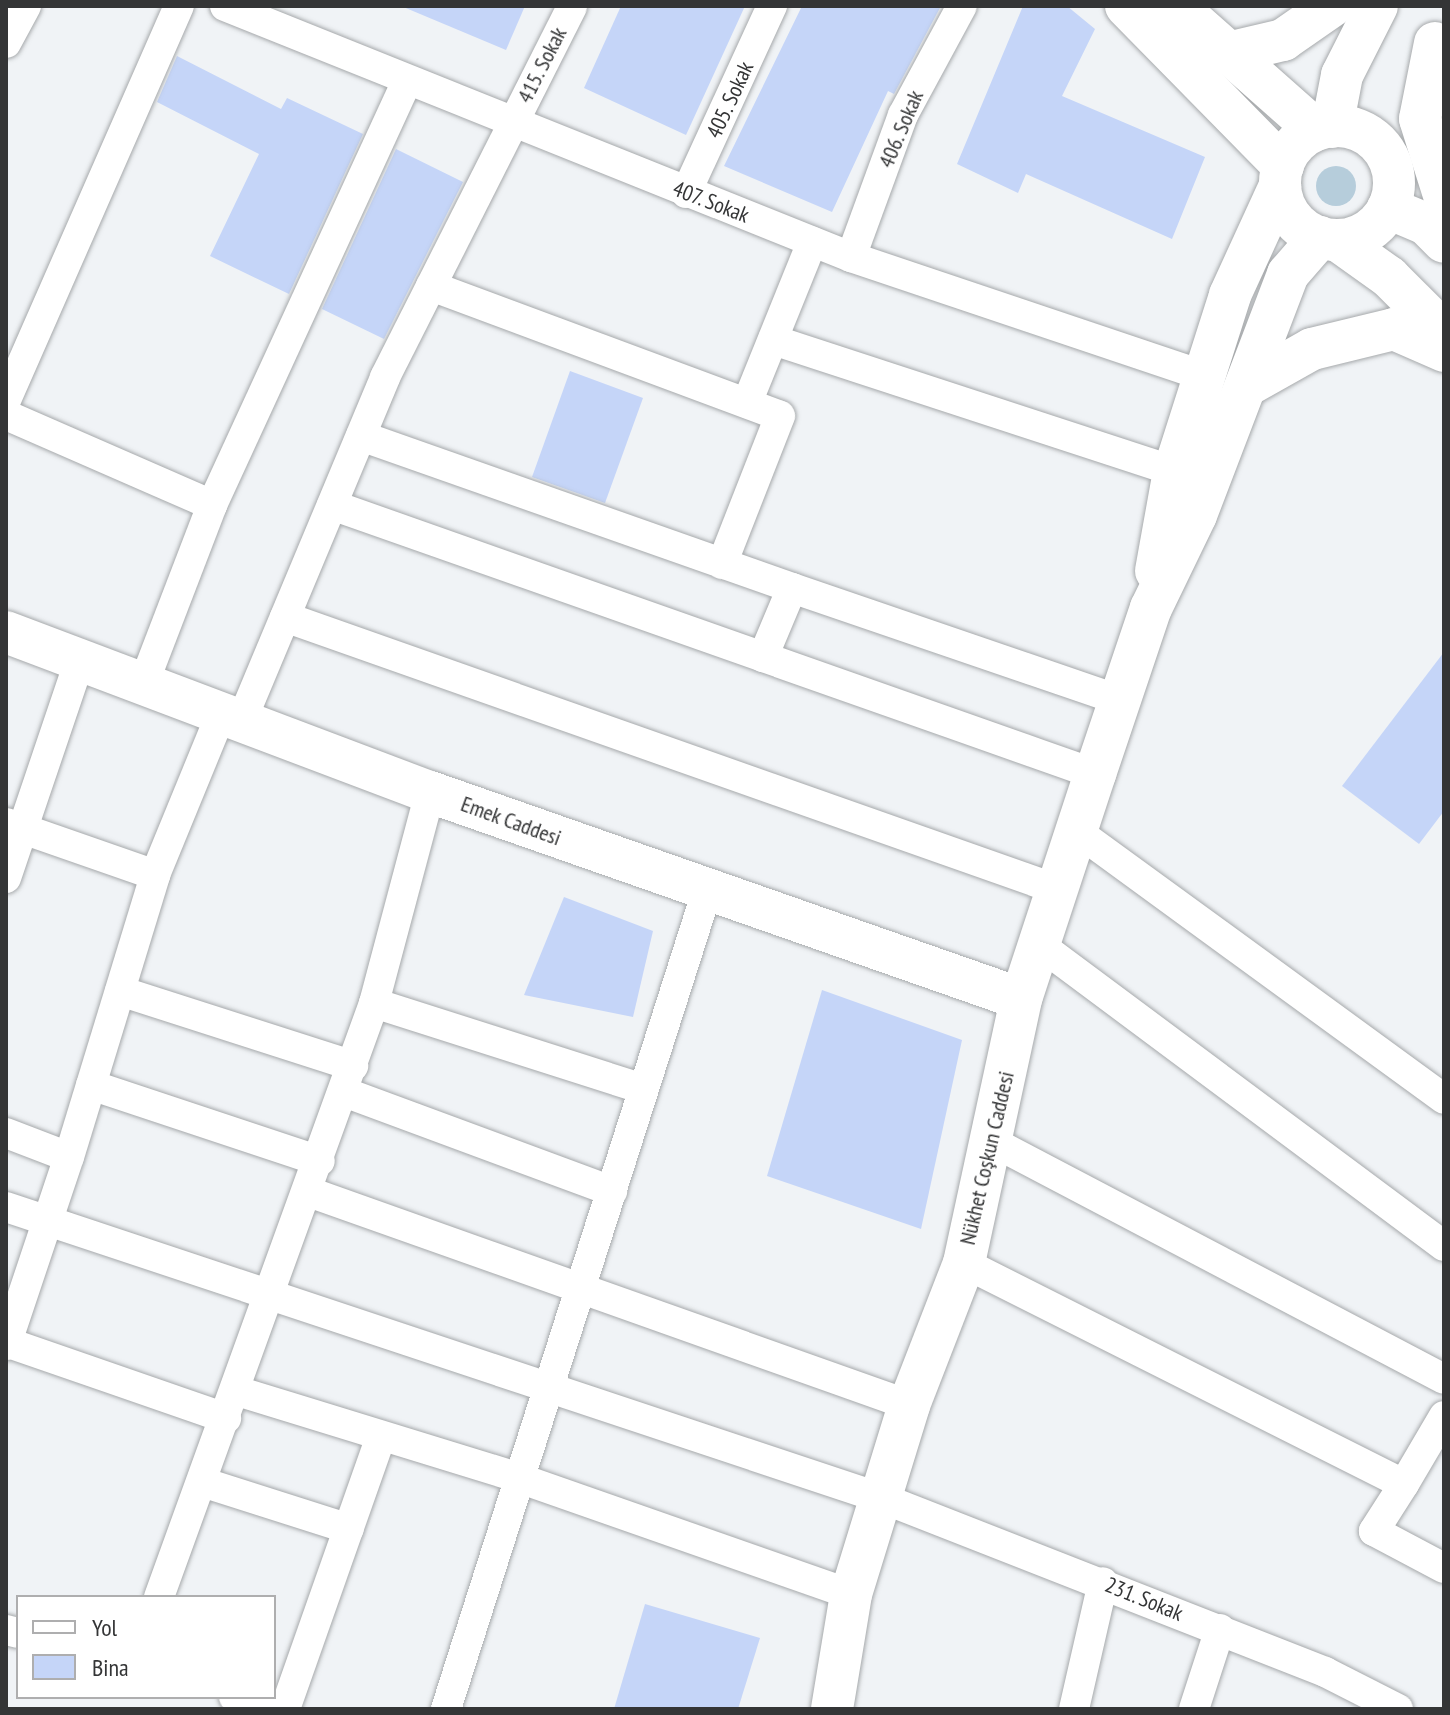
<!DOCTYPE html>
<html>
<head>
<meta charset="utf-8">
<style>
	body { margin:0 }
	#map { position:relative; width:1450px; height:1715px; overflow:hidden; background:#f0f3f6; font-family:"PT Sans Narrow",sans-serif }
	div>[style] { position:absolute }
	.green>* { inset:0; background:#b6cddb }
	.round { border-radius:50% }
	.building>* { inset:0; background:#c5d5f8 }
	.roads { filter:drop-shadow(0 0 2px #a6a9ab) drop-shadow(0 0 2px #a6a9ab) }
	.street>* { height:30px; margin:-15px; padding:0 15px; transform-origin:15px; border-radius:15px; background:#fff }
	.secondary>* { height:42px; margin:-21px; padding:0 21px; transform-origin:21px; border-radius:21px; background:#fff }
	.secondary>.ring { margin:-21px; padding:0; box-sizing:content-box; background:none; border:42px solid #fff; border-radius:50% }
	span { translate:-50% -50%; white-space:nowrap; text-align:center; line-height:1.15; -webkit-text-stroke:6px #fff; paint-order:stroke }
	.street-label { font-size:22px; color:#343536 }
	.frame { position:absolute; inset:0; border:8px solid #343536; pointer-events:none }
	.legend { position:absolute; left:16px; top:1595px; width:260px; height:104px; box-sizing:border-box; background:#fff; border:2px solid #aeaeaf; margin:0; padding:10px 14px; list-style:none; font-size:24px; color:#343536 }
	.legend li { display:flex; align-items:center; gap:16px; height:40px }
	.legend b { width:40px; border:2px solid #aeaeaf }
</style>
</head>
<body>
<div id="map">
	<div class="green">
		<i class="round" style="left:1316px;top:166px;width:40px;height:40px"></i>
	</div>
	<div class="building">
		<i style="clip-path:polygon(401px 6px,525px 6px,506px 50px)"></i>
		<i style="clip-path:polygon(621px 6px,745px 6px,686px 135px,584px 88px)"></i>
		<i style="clip-path:polygon(802px 6px,941px 6px,894px 94px,888px 91px,832px 212px,724px 166px)"></i>
		<i style="clip-path:polygon(1023px 6px,1067px 6px,1095px 29px,1062px 96px,1205px 157px,1172px 239px,1026px 174px,1018px 193px,957px 164px)"></i>
		<i style="clip-path:polygon(177px 56px,281px 109px,287px 98px,363px 134px,289px 294px,210px 256px,259px 154px,157px 102px)"></i>
		<i style="clip-path:polygon(396px 149px,463px 182px,384px 339px,322px 309px)"></i>
		<i style="clip-path:polygon(570px 371px,643px 398px,605px 503px,532px 477px)"></i>
		<i style="clip-path:polygon(1444px 652px,1444px 811px,1419px 844px,1342px 786px)"></i>
		<i style="clip-path:polygon(564px 897px,653px 931px,633px 1017px,524px 995px)"></i>
		<i style="clip-path:polygon(822px 990px,962px 1040px,921px 1229px,767px 1176px)"></i>
		<i style="clip-path:polygon(645px 1604px,760px 1638px,738px 1709px,614px 1709px)"></i>
	</div>
	<div class="roads">
		<div class="street">
			<i style="left:225px;top:6px;width:674px;rotate:21.85deg"></i>
			<i style="left:851px;top:257px;width:373px;rotate:18.6deg"></i>
			<i style="left:6px;top:43px;width:42px;rotate:-61.6deg"></i>
			<i style="left:686px;top:193px;width:206px;rotate:-65.3deg"></i>
			<i style="left:851px;top:257px;width:151px;rotate:-69.9deg"></i>
			<i style="left:903px;top:115px;width:124px;rotate:-61.6deg"></i>
			<i style="left:431px;top:286px;width:372px;rotate:20.4deg"></i>
			<i style="left:780px;top:416px;width:159px;rotate:111.4deg"></i>
			<i style="left:773px;top:340px;width:422px;rotate:18.1deg"></i>
			<i style="left:6px;top:400px;width:430px;rotate:-66.3deg"></i>
			<i style="left:747px;top:403px;width:174px;rotate:-68deg"></i>
			<i style="left:6px;top:415px;width:225px;rotate:23.6deg"></i>
			<i style="left:212px;top:505px;width:467px;rotate:-65.3deg"></i>
			<i style="left:361px;top:436px;width:457px;rotate:19.4deg"></i>
			<i style="left:792px;top:588px;width:75px;rotate:112.8deg"></i>
			<i style="left:332px;top:505px;width:809px;rotate:19.42deg"></i>
			<i style="left:792px;top:588px;width:347px;rotate:18.9deg"></i>
			<i style="left:285px;top:617px;width:821px;rotate:19.43deg"></i>
			<i style="left:143px;top:685px;width:193px;rotate:-69deg"></i>
			<i style="left:241px;top:722px;width:374px;rotate:-67.3deg"></i>
			<i style="left:385px;top:377px;width:415px;rotate:-63.2deg"></i>
			<i style="left:6px;top:823px;width:158px;rotate:19.2deg"></i>
			<i style="left:155px;top:875px;width:174px;rotate:-67.7deg"></i>
			<i style="left:1078px;top:832px;width:453px;rotate:36.1deg"></i>
			<i style="left:6px;top:878px;width:230px;rotate:-71.3deg"></i>
			<i style="left:1040px;top:945px;width:504px;rotate:36.69deg"></i>
			<i style="left:120px;top:991px;width:245px;rotate:17.8deg"></i>
			<i style="left:374px;top:1003px;width:283px;rotate:17.7deg"></i>
			<i style="left:91px;top:1085px;width:241px;rotate:18.4deg"></i>
			<i style="left:344px;top:1092px;width:286px;rotate:20.3deg"></i>
			<i style="left:6px;top:1133px;width:67px;rotate:20.9deg"></i>
			<i style="left:69px;top:1157px;width:295px;rotate:-73deg"></i>
			<i style="left:993px;top:1142px;width:509px;rotate:27.72deg"></i>
			<i style="left:309px;top:1192px;width:637px;rotate:19.54deg"></i>
			<i style="left:6px;top:1207px;width:925px;rotate:18.4deg"></i>
			<i style="left:884px;top:1499px;width:474px;rotate:21.4deg"></i>
			<i style="left:1325px;top:1672px;width:82px;rotate:26.9deg"></i>
			<i style="left:964px;top:1263px;width:492px;rotate:26.7deg"></i>
			<i style="left:1404px;top:1484px;width:79px;rotate:-59.5deg"></i>
			<i style="left:6px;top:1342px;width:233px;rotate:19.1deg"></i>
			<i style="left:6px;top:1345px;width:198px;rotate:-71.5deg"></i>
			<i style="left:237px;top:1391px;width:295px;rotate:17.1deg"></i>
			<i style="left:519px;top:1478px;width:352px;rotate:19.3deg"></i>
			<i style="left:202px;top:1482px;width:154px;rotate:17.7deg"></i>
			<i style="left:1404px;top:1484px;width:56px;rotate:122.6deg"></i>
			<i style="left:1374px;top:1531px;width:79px;rotate:27.9deg"></i>
			<i style="left:159px;top:1597px;width:632px;rotate:-70.1deg"></i>
			<i style="left:374px;top:1003px;width:218px;rotate:-75.1deg"></i>
			<i style="left:6px;top:1630px;width:12px;rotate:14deg"></i>
			<i style="left:234px;top:1697px;width:41px;rotate:17.1deg"></i>
			<i style="left:285px;top:1709px;width:289px;rotate:-70.6deg"></i>
			<i style="left:446px;top:1709px;width:859px;rotate:-72.3deg"></i>
			<i style="left:1074px;top:1709px;width:130px;rotate:-77.1deg"></i>
			<i style="left:1194px;top:1709px;width:84px;rotate:-72deg"></i>
		</div>
		<div class="secondary">
			<i style="left:1126px;top:6px;width:224px;rotate:45.5deg"></i>
			<i style="left:1176px;top:6px;width:187px;rotate:41.5deg"></i>
			<i style="left:1435px;top:43px;width:77px;rotate:101.2deg"></i>
			<i style="left:1420px;top:119px;width:80px;rotate:72.5deg"></i>
			<i style="left:1228px;top:53px;width:57px;rotate:-13.3deg"></i>
			<i style="left:1283px;top:40px;width:60px;rotate:-34.8deg"></i>
			<i class="ring" style="left:1280px;top:126px;width:72px;height:72px"></i>
			<i style="left:1332px;top:127px;width:53px;rotate:-79.1deg"></i>
			<i style="left:1342px;top:75px;width:77px;rotate:-63.1deg"></i>
			<i style="left:1388px;top:208px;width:41px;rotate:22.8deg"></i>
			<i style="left:1426px;top:224px;width:25px;rotate:45deg"></i>
			<i style="left:1337px;top:240px;width:64px;rotate:35.4deg"></i>
			<i style="left:1389px;top:277px;width:78px;rotate:45deg"></i>
			<i style="left:1248px;top:385px;width:73px;rotate:-29.4deg"></i>
			<i style="left:1312px;top:349px;width:84px;rotate:-13.7deg"></i>
			<i style="left:1394px;top:329px;width:55px;rotate:23.7deg"></i>
			<i style="left:1156px;top:571px;width:102px;rotate:-79.8deg"></i>
			<i style="left:1174px;top:471px;width:185px;rotate:-72.3deg"></i>
			<i style="left:1230px;top:295px;width:120px;rotate:-65.4deg"></i>
			<i style="left:6px;top:632px;width:453px;rotate:20.7deg"></i>
			<i style="left:430px;top:792px;width:626px;rotate:19.3deg"></i>
			<i style="left:832px;top:1709px;width:117px;rotate:-80.6deg"></i>
			<i style="left:851px;top:1594px;width:198px;rotate:-72.9deg"></i>
			<i style="left:909px;top:1405px;width:152px;rotate:-68.8deg"></i>
			<i style="left:964px;top:1263px;width:270px;rotate:-77.8deg"></i>
			<i style="left:1021px;top:999px;width:237px;rotate:-71.8deg"></i>
			<i style="left:1095px;top:774px;width:175px;rotate:-71.4deg"></i>
			<i style="left:1151px;top:608px;width:103px;rotate:-64.2deg"></i>
			<i style="left:1196px;top:515px;width:258px;rotate:-69.1deg"></i>
			<i style="left:1288px;top:274px;width:49px;rotate:-49.1deg"></i>
		</div>
	</div>
	<div class="street-label">
		<span style="left:542px;top:65px;rotate:-63deg">415. Sokak</span>
		<span style="left:730px;top:100px;rotate:-65deg">405. Sokak</span>
		<span style="left:901px;top:129px;rotate:-67deg">406. Sokak</span>
		<span style="left:711px;top:202px;rotate:21deg">407. Sokak</span>
		<span style="left:511px;top:821px;rotate:20deg">Emek Caddesi</span>
		<span style="left:987px;top:1158px;rotate:-77deg">Nükhet Coşkun Caddesi</span>
		<span style="left:1144px;top:1599px;rotate:22deg">231. Sokak</span>
	</div>
	<div class="frame"></div>
	<ul class="legend">
	<li><b style="height:10px;background:#fff"></b>Yol</li>
	<li><b style="height:22px;background:#c5d5f8"></b>Bina</li>
	</ul>
</div>
</body>
</html>
